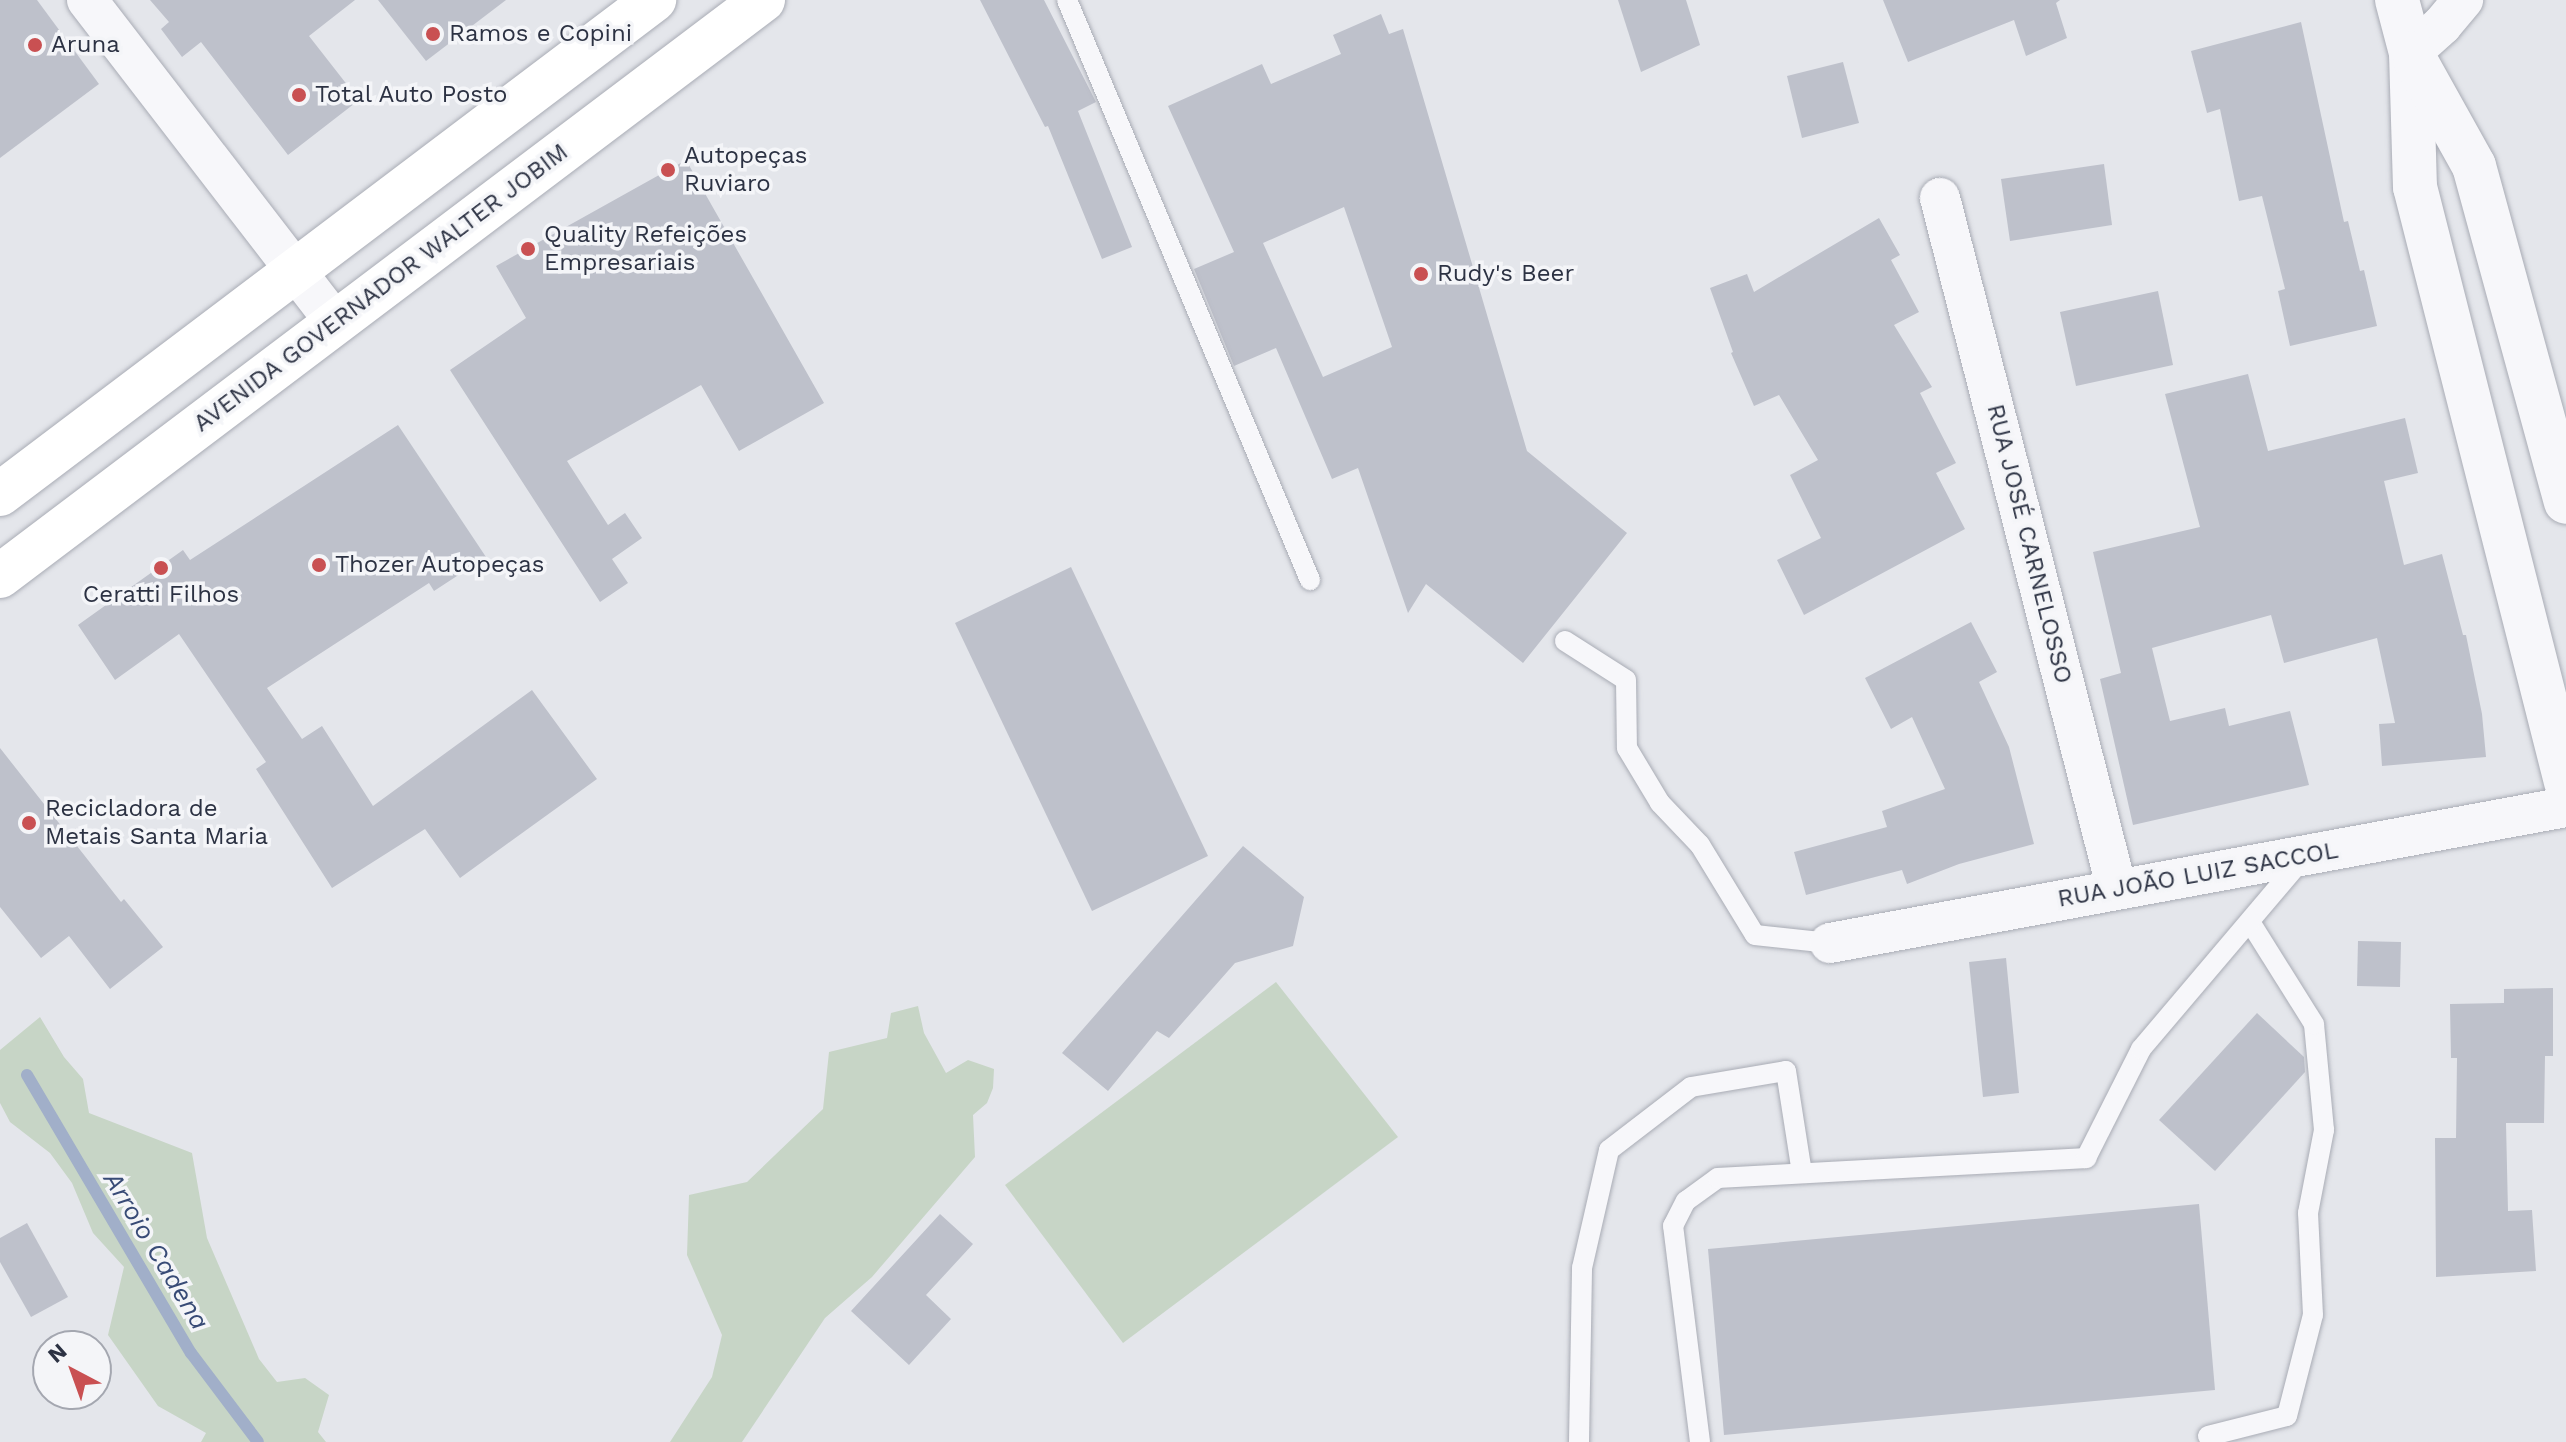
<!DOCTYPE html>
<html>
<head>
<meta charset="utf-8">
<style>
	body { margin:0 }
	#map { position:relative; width:2566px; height:1442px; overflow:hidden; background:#e4e6eb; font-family:"Work Sans",sans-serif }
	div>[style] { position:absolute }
	.green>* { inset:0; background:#c7d5c6 }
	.stream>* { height:12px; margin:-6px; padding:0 6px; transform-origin:6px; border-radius:6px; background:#a1afc9 }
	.building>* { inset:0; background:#bec1cb }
	.roads { filter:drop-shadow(0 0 2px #a9acb5) drop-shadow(0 0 2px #a9acb5) }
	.service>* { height:20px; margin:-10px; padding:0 10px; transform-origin:10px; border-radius:10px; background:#f7f7fa }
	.minor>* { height:40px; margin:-20px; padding:0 20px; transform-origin:20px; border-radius:20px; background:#f7f7fa }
	.tertiary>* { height:44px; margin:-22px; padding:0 22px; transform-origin:22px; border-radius:22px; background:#f7f7fa }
	.secondary>* { height:44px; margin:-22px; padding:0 22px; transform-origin:22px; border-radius:22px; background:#fff }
	.dots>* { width:22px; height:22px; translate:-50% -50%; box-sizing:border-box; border:4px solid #f4f5f8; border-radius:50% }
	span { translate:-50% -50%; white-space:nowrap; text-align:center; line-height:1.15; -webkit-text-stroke:7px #f4f5f8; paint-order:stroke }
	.poi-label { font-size:24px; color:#2c3243 }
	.left { translate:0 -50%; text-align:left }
	.street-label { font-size:24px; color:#2c3243 }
	.water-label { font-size:26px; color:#384b76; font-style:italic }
	.north { position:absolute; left:32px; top:1330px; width:80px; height:80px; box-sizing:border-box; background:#f4f5f8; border:2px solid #a4a7b0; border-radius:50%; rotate:319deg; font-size:22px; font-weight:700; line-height:32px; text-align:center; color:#2c3243 }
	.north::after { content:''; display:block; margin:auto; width:28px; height:36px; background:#c95052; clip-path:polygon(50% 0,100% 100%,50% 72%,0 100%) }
</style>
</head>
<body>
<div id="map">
	<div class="green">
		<i style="clip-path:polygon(1276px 982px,1398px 1137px,1123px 1343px,1005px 1185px)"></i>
		<i style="clip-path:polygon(918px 1006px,924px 1033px,946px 1073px,968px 1060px,994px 1069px,993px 1088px,987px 1103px,973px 1115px,975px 1157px,872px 1277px,825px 1318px,742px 1442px,670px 1442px,712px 1377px,722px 1335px,687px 1255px,689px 1195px,747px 1182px,823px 1109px,829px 1052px,887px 1038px,891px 1013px)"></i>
		<i style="clip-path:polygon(40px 1017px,64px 1057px,83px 1079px,89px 1113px,192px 1153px,207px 1238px,259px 1359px,277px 1382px,305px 1378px,329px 1395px,318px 1432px,326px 1442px,201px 1442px,206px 1433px,158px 1406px,108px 1335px,124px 1267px,93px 1233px,72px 1183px,50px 1153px,10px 1122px,0 1103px,0 1050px)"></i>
	</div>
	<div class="stream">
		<i style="left:27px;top:1075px;width:323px;rotate:59.5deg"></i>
		<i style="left:191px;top:1353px;width:111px;rotate:53deg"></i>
	</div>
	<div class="building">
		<i style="clip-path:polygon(0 0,37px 0,99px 84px,0 158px)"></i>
		<i style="clip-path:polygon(150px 0,355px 0,309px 36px,359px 100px,288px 155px,201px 42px,182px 57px,161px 29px,169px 22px)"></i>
		<i style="clip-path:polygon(378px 0,506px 0,426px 61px)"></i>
		<i style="clip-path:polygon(980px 0,1044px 0,1096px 102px,1078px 111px,1132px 247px,1102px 259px,1048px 126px,1045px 127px)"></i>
		<i style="clip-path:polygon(1618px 0,1686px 0,1700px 45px,1641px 72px)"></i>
		<i style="clip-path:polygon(1883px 0,2060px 0,2056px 3px,2067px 38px,2026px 56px,2014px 20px,1908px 62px)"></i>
		<i style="clip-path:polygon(evenodd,1381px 14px,1389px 34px,1403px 29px,1527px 451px,1627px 533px,1523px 663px,1426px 584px,1408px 613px,1358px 468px,1332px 479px,1276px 348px,1234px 366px,1194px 269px,1234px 252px,1168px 106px,1262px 64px,1271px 84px,1341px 54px,1333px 35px,1381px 14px,1344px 207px,1392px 347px,1323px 377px,1263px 243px,1344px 207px)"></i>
		<i style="clip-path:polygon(2301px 22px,2344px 222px,2348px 221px,2360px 271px,2364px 270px,2377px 326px,2290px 346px,2278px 291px,2285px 289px,2262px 196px,2239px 201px,2220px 109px,2207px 113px,2191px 51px)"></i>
		<i style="clip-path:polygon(1843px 62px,1859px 123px,1802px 138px,1787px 76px)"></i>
		<i style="clip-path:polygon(686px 160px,824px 403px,739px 451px,701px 385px,567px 461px,608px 525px,625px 513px,642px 538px,612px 559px,628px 583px,600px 602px,450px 370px,526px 318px,496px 266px)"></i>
		<i style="clip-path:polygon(2104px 164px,2112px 225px,2010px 241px,2001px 179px)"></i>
		<i style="clip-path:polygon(1879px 218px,1900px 255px,1891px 260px,1919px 312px,1894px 325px,1932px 387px,1920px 393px,1956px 463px,1936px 473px,1965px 529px,1804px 615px,1777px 560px,1821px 538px,1790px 475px,1818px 460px,1779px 395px,1754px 406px,1731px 353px,1733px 352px,1710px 288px,1747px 274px,1754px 292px)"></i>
		<i style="clip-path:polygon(2158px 291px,2173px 365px,2076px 386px,2060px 312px)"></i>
		<i style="clip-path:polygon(2248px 374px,2268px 451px,2405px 418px,2418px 473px,2384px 481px,2404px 565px,2442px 554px,2463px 635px,2466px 635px,2482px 714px,2486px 757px,2382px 766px,2379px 724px,2395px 723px,2377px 638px,2284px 663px,2271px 615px,2152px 648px,2170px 721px,2225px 708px,2229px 726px,2290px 711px,2309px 785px,2133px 825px,2100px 679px,2121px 673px,2093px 552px,2200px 527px,2165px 394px)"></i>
		<i style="clip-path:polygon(398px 425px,486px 557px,434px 591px,429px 583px,267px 688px,302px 739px,322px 726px,373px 806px,532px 690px,597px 779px,460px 878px,425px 829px,332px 888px,256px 769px,266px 762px,179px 634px,115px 680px,78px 625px,183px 550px,190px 560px)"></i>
		<i style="clip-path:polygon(1071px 567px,1208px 856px,1092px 911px,955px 623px)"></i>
		<i style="clip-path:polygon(1971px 622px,1997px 672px,1979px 682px,2009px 747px,2034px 844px,1959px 864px,1907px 884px,1902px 870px,1806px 895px,1794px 852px,1887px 827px,1882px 811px,1945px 789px,1912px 717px,1891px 729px,1865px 678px)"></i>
		<i style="clip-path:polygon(0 748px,121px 902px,124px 899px,163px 947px,110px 989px,69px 936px,41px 958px,0 907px)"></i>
		<i style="clip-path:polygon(1243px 846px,1304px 897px,1293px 946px,1235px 963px,1169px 1038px,1157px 1031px,1108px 1091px,1062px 1053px)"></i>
		<i style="clip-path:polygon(2358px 941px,2401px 942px,2400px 987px,2357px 986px)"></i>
		<i style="clip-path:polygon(2006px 958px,2019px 1093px,1983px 1097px,1969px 962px)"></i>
		<i style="clip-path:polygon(2553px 988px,2553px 1056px,2545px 1056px,2544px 1123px,2506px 1123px,2508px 1211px,2532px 1210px,2536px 1271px,2436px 1277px,2435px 1138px,2456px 1138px,2457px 1058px,2451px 1058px,2450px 1004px,2504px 1003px,2504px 989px)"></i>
		<i style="clip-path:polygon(2257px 1013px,2304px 1057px,2305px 1072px,2215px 1171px,2159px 1120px)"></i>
		<i style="clip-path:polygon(2199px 1204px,2215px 1390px,1724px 1435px,1708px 1249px)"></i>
		<i style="clip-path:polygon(940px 1214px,973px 1244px,926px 1295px,951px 1319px,909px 1365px,851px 1311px)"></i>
		<i style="clip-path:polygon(27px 1223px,68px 1297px,31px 1317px,0 1262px,0 1238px)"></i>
	</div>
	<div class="roads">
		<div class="service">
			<i style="left:1067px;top:0;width:629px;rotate:67.27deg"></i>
			<i style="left:1565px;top:641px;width:72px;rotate:32.6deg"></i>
			<i style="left:1626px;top:680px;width:68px;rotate:89.2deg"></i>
			<i style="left:1627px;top:748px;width:64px;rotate:59deg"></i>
			<i style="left:1660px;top:803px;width:58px;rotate:46.4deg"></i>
			<i style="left:1700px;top:845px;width:105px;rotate:58.6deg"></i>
			<i style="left:1755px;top:935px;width:75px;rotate:6.1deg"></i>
			<i style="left:2208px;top:1436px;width:81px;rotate:-14.2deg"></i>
			<i style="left:2287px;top:1416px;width:104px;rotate:-75.6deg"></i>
			<i style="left:2313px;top:1315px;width:102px;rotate:-92.8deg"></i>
			<i style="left:2308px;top:1213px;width:85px;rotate:-79.1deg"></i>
			<i style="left:2324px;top:1130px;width:106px;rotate:-95.4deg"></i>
			<i style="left:2314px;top:1024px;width:120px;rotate:-122.1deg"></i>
			<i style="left:1579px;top:1442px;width:174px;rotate:-89deg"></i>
			<i style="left:1582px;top:1268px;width:121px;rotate:-77.1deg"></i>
			<i style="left:1609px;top:1150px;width:103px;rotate:-37.5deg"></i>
			<i style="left:1691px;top:1087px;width:96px;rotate:-9.6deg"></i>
			<i style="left:1786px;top:1071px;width:103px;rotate:81.1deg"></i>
			<i style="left:1700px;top:1442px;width:218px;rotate:-97.1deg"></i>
			<i style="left:1673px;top:1226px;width:28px;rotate:-63deg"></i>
			<i style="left:1686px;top:1201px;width:39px;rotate:-36deg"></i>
			<i style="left:1718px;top:1178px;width:369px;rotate:-3.1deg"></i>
			<i style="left:2086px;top:1158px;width:122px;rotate:-63.2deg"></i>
			<i style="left:2141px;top:1049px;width:249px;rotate:-49.7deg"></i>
		</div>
		<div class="minor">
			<i style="left:87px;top:0;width:406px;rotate:52.4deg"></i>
			<i style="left:2411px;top:53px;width:42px;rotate:-42.1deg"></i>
			<i style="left:2442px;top:25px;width:33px;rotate:-50deg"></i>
			<i style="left:1940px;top:198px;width:714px;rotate:75.65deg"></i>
			<i style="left:1830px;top:943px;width:748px;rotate:-10.47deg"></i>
		</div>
		<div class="tertiary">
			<i style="left:2397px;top:0;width:55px;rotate:75.2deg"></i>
			<i style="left:2411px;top:53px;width:134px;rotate:88.3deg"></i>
			<i style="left:2415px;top:187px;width:614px;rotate:75.76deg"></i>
			<i style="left:2415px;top:60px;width:121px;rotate:60.9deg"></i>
			<i style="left:2474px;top:166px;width:348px;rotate:74.7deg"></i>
		</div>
		<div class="secondary">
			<i style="left:0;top:494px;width:820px;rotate:-37.07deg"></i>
			<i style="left:0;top:576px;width:956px;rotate:-37.05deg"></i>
		</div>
	</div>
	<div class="dots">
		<i style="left:433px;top:34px;background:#c95052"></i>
		<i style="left:35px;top:45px;background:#c95052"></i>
		<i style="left:299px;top:95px;background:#c95052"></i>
		<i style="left:668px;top:170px;background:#c95052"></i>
		<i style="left:528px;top:249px;background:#c95052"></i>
		<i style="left:1421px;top:274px;background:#c95052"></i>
		<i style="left:319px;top:565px;background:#c95052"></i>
		<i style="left:161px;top:568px;background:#c95052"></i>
		<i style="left:29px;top:823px;background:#c95052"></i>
	</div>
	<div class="poi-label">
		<span class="left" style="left:449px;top:34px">Ramos e Copini</span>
		<span class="left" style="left:51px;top:45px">Aruna</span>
		<span class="left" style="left:315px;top:95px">Total Auto Posto</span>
		<span class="left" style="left:684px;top:170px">Autopeças<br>Ruviaro</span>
		<span class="left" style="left:544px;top:249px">Quality Refeições<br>Empresariais</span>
		<span class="left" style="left:1437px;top:274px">Rudy's Beer</span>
		<span class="left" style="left:335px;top:565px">Thozer Autopeças</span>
		<span style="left:161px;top:595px">Ceratti Filhos</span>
		<span class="left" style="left:45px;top:823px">Recicladora de<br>Metais Santa Maria</span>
	</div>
	<div class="street-label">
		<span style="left:381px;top:288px;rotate:-37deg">AVENIDA GOVERNADOR WALTER JOBIM</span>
		<span style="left:2029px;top:544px;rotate:76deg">RUA JOSÉ CARNELOSSO</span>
		<span style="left:2198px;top:875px;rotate:-10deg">RUA JOÃO LUIZ SACCOL</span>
	</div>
	<div class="water-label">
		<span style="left:156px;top:1251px;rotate:59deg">Arroio Cadena</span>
	</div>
	<div class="north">N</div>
</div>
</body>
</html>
